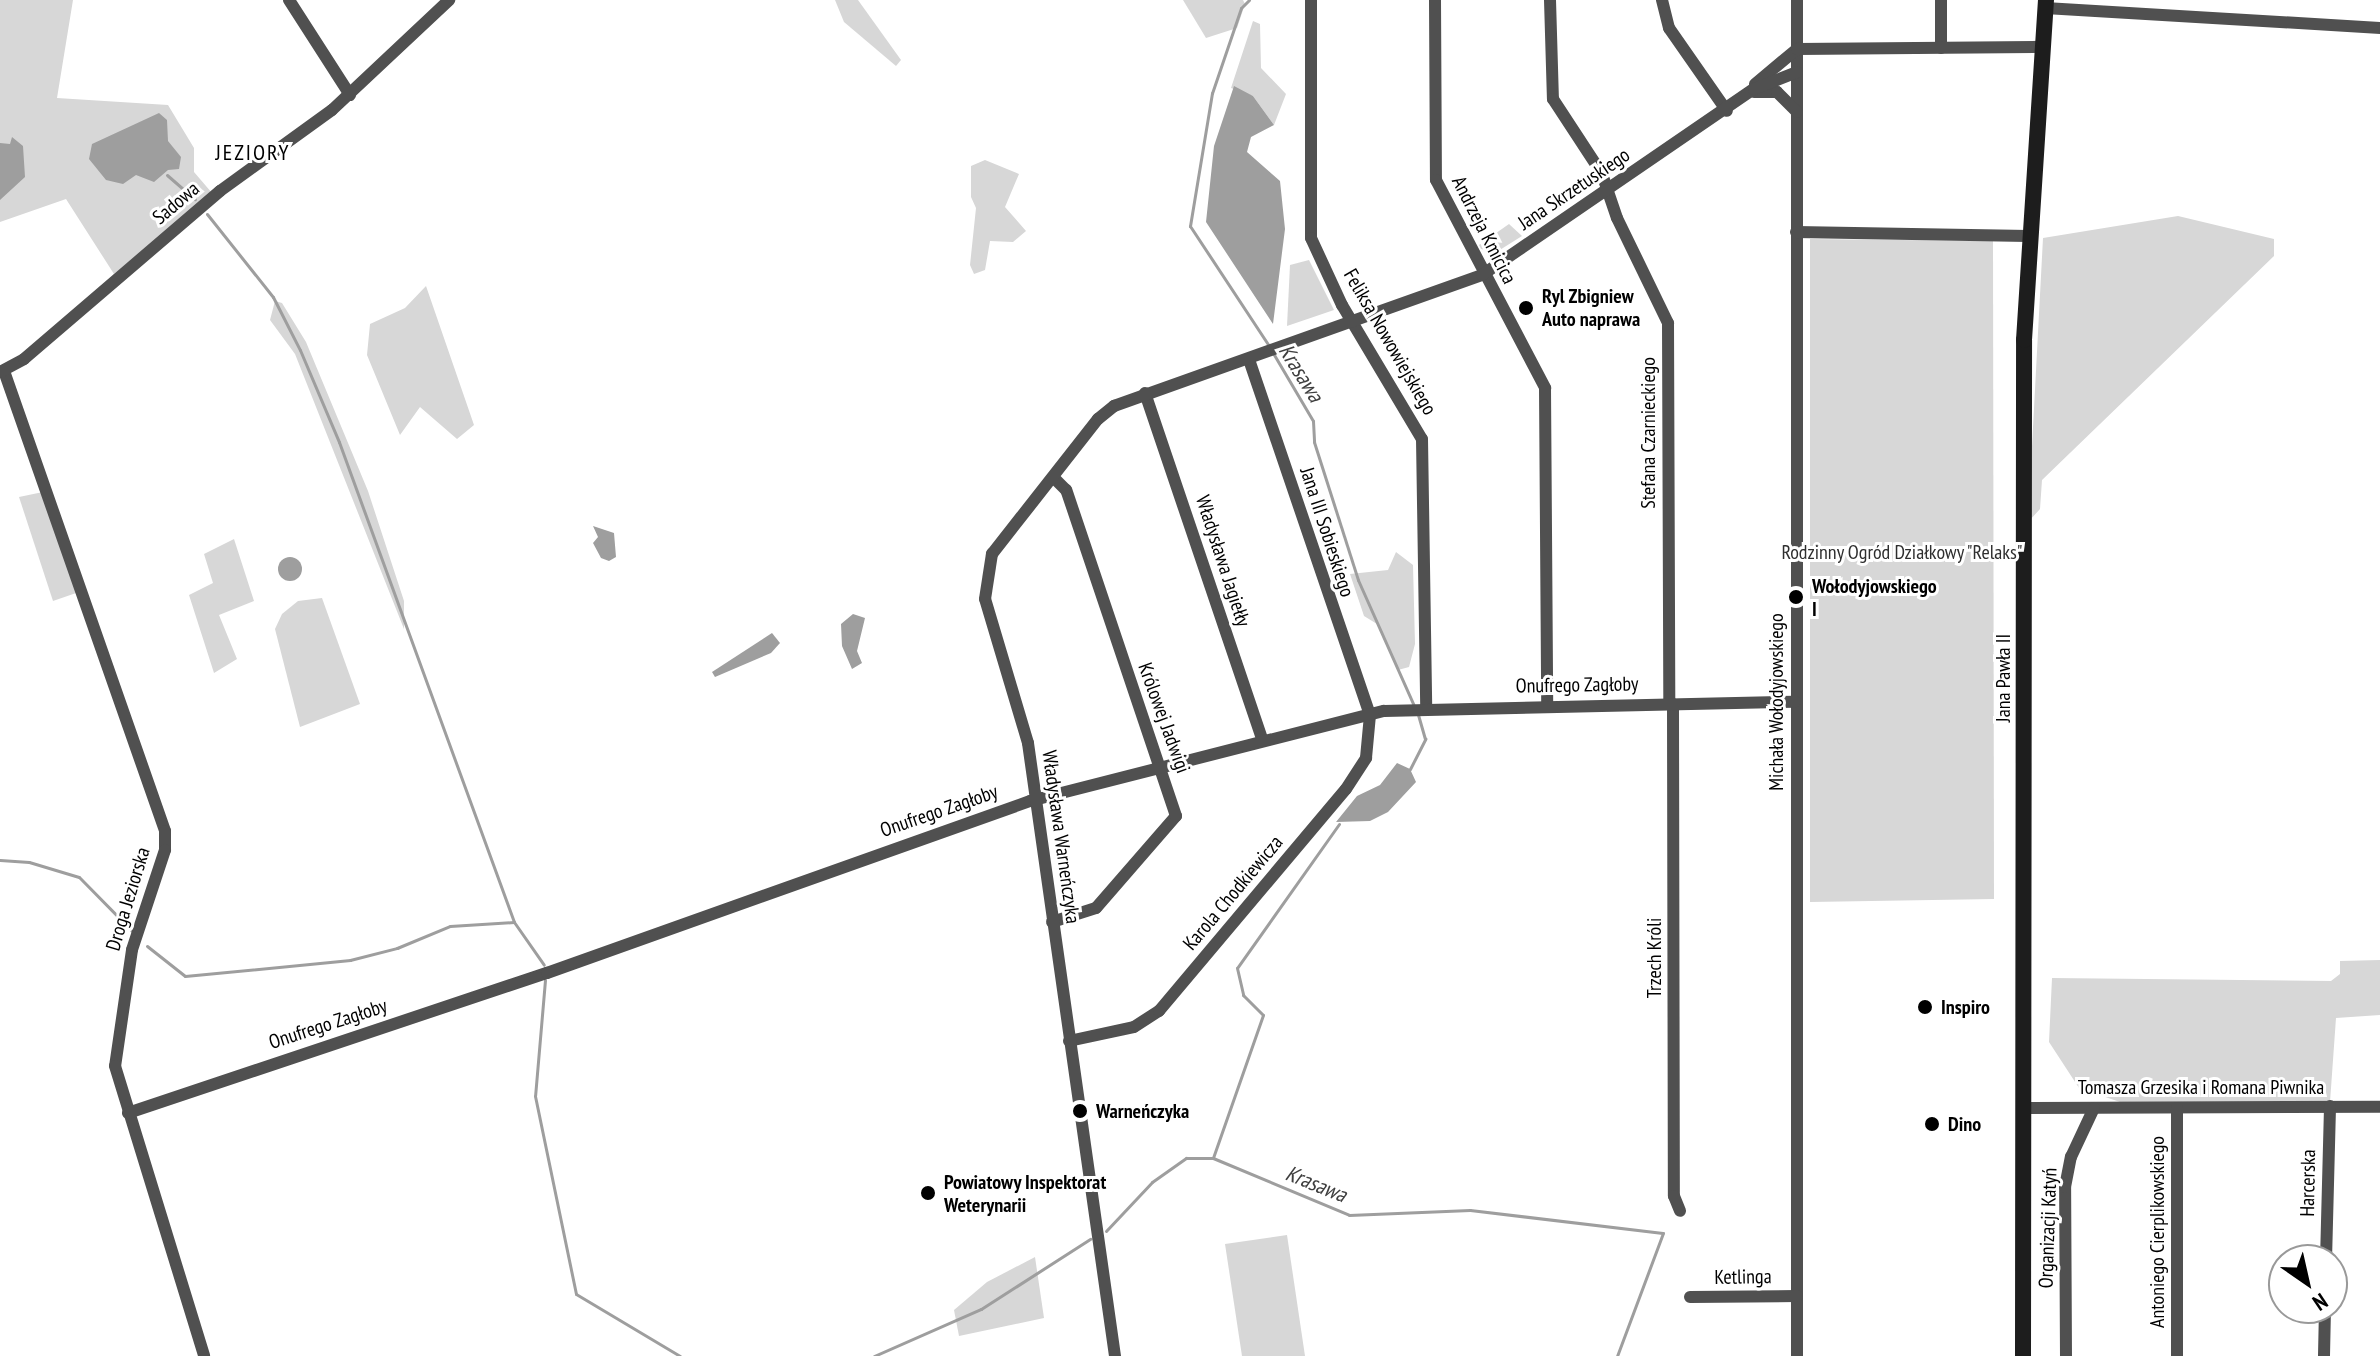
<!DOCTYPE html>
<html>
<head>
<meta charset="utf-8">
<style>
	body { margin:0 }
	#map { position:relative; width:2380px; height:1356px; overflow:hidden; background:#fff; font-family:"PT Sans Narrow",sans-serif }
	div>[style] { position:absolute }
	.green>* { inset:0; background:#d7d7d7 }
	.water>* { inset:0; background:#9e9e9e }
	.round { border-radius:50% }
	.stream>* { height:3px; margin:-1.5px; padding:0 1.5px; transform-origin:1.5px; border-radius:1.5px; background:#9e9e9e }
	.minor>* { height:12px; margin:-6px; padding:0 6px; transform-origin:6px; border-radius:6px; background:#505050 }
	.secondary>* { height:16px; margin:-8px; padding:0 8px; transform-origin:8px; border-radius:8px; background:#1d1d1d }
	.dots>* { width:22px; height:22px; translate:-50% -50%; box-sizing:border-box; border:4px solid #fff; border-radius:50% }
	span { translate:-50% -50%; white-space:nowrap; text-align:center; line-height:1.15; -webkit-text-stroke:6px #fff; paint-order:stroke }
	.street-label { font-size:20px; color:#000 }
	.poi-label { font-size:20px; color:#000; font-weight:700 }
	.left { translate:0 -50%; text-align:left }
	.park-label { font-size:20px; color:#2e2e2e }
	.neighbourhood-label { font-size:22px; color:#000; letter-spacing:2px }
	.water-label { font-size:22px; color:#3f3f3f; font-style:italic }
	.north { position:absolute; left:2268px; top:1244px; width:80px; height:80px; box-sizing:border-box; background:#fff; border:2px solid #999; border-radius:50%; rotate:146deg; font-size:22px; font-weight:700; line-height:32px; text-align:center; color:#000 }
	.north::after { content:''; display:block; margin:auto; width:28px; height:36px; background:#000; clip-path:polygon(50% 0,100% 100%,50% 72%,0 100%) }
</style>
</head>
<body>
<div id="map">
	<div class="green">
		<i style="clip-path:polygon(0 0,73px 0,57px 98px,168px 105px,194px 148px,194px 172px,212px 193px,114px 274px,66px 199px,0 222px)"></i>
		<i style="clip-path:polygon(835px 0,858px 0,901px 60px,896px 66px,844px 22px)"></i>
		<i style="clip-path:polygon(1183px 0,1243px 0,1245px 4px,1237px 28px,1206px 38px)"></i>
		<i style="clip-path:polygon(1253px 21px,1260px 24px,1261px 68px,1286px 94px,1274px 125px,1253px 96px,1231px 88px)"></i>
		<i style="clip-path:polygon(985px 160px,1019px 174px,1005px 207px,1026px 231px,1013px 242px,990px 241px,985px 270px,974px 274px,970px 265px,976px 208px,971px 197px,971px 166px)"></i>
		<i style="clip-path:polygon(2178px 216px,2274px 239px,2274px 256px,2042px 480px,2040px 509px,2028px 522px,2043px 238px)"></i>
		<i style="clip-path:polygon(1509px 224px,1522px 236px,1495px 253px,1481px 249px,1479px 245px)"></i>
		<i style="clip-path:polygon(1810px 239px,1993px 241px,1994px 899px,1810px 902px)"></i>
		<i style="clip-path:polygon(1309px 260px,1334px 310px,1287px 326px,1290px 265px)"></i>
		<i style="clip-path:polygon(426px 286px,474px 425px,457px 439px,420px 407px,400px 435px,367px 355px,370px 324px,405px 308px)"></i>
		<i style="clip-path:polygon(275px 301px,282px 303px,306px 342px,368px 491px,404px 601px,404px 629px,295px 354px,270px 320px)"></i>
		<i style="clip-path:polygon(43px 492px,79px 592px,53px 601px,19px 497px)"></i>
		<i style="clip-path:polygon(234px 539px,254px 601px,219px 615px,237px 659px,214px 673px,189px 595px,213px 583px,204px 554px)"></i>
		<i style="clip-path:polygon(1396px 552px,1413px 565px,1415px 644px,1409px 667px,1398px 670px,1377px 624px,1364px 616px,1350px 574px,1388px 570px)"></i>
		<i style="clip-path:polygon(322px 598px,360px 704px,300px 727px,275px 629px,282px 614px,298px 601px)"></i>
		<i style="clip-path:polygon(2380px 960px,2380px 1015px,2336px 1018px,2330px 1102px,2120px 1102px,2079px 1088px,2049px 1042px,2052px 978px,2331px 981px,2340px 974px,2340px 961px)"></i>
		<i style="clip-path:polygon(1287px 1235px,1305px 1356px,1242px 1356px,1225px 1244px)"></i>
		<i style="clip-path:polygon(1035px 1257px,1044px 1318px,959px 1336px,954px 1310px,987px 1282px)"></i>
	</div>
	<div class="water">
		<i style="clip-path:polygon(1234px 86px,1253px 96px,1274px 125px,1251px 137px,1247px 152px,1280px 181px,1285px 229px,1273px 324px,1206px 222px,1214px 146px)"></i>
		<i style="clip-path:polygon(159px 113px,167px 120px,168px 141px,181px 157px,179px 169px,168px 170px,154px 182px,136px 175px,123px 184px,106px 180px,89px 159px,92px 144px)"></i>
		<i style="clip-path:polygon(12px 137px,23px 146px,25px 177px,0 200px,0 143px,10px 144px)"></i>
		<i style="clip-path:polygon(593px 526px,614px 533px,616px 557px,609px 561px,601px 558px,593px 543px,598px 537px)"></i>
		<i class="round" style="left:278px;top:557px;width:24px;height:24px"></i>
		<i style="clip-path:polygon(853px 614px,865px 618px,857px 651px,862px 663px,852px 669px,842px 646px,841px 624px)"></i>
		<i style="clip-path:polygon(772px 633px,780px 643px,771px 653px,715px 677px,712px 672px)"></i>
		<i style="clip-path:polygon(1397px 763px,1410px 769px,1416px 782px,1388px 812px,1370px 821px,1336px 822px,1357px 796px,1380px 785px)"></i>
	</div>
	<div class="stream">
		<i style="left:1249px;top:0;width:11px;rotate:135deg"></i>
		<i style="left:1241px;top:8px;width:90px;rotate:108.8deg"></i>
		<i style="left:1212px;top:93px;width:135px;rotate:99.4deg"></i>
		<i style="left:1190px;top:226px;width:144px;rotate:56.6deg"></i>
		<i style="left:167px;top:175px;width:37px;rotate:41deg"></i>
		<i style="left:207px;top:214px;width:106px;rotate:51.5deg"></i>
		<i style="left:273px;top:297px;width:59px;rotate:63deg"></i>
		<i style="left:300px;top:350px;width:100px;rotate:67deg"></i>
		<i style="left:339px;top:442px;width:511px;rotate:69.97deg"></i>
		<i style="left:1273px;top:353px;width:79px;rotate:59.5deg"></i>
		<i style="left:1313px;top:421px;width:21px;rotate:87deg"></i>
		<i style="left:1314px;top:442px;width:145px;rotate:72.3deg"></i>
		<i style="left:1358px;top:580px;width:140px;rotate:66deg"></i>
		<i style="left:1410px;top:769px;width:34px;rotate:-63deg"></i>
		<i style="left:1425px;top:739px;width:25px;rotate:-106deg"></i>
		<i style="left:1339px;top:824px;width:176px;rotate:125.3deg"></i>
		<i style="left:1237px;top:968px;width:28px;rotate:77deg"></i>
		<i style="left:1243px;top:995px;width:28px;rotate:45deg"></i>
		<i style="left:1263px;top:1015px;width:151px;rotate:109.3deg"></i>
		<i style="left:1213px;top:1158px;width:147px;rotate:22.7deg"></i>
		<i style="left:1349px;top:1215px;width:121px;rotate:-2.4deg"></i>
		<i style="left:1470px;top:1210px;width:194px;rotate:6.8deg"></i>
		<i style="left:1663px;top:1233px;width:131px;rotate:110.5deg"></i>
		<i style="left:0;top:860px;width:29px;rotate:4deg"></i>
		<i style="left:29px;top:862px;width:52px;rotate:16.7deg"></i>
		<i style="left:79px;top:877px;width:78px;rotate:45.5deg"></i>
		<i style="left:147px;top:946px;width:48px;rotate:38.3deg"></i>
		<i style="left:185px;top:976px;width:166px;rotate:-5.5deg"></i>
		<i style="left:350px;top:960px;width:49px;rotate:-14.3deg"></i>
		<i style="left:397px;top:948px;width:57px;rotate:-22.5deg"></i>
		<i style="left:450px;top:926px;width:64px;rotate:-3.6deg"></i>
		<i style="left:514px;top:922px;width:52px;rotate:55.1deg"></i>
		<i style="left:545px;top:980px;width:116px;rotate:94.9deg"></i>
		<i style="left:535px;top:1096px;width:202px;rotate:78.3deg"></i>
		<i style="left:576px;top:1294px;width:121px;rotate:30.8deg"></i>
		<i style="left:1106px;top:1231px;width:67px;rotate:-46.8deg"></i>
		<i style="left:1152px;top:1182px;width:42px;rotate:-35.2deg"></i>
		<i style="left:1186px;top:1158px;width:27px"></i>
		<i style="left:874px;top:1356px;width:117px;rotate:-23.7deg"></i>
		<i style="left:981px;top:1309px;width:130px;rotate:-32.7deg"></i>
	</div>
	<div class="minor">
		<i style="left:289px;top:0;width:113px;rotate:57.3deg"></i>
		<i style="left:1311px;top:0;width:238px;rotate:90deg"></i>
		<i style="left:1311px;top:238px;width:74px;rotate:65.2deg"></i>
		<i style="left:1342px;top:305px;width:156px;rotate:59.2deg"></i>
		<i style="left:1422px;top:439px;width:269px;rotate:89.1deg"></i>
		<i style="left:1435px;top:0;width:180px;rotate:89.7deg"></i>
		<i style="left:1436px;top:180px;width:235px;rotate:62.3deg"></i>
		<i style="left:1545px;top:388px;width:318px;rotate:89.6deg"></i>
		<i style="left:1550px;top:0;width:99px;rotate:88.3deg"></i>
		<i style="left:1553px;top:99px;width:90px;rotate:56.8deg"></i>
		<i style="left:1602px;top:174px;width:46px;rotate:71.2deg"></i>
		<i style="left:1617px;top:218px;width:117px;rotate:64.1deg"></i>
		<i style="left:1668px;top:323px;width:381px;rotate:89.8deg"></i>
		<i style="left:1662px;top:0;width:29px;rotate:76deg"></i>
		<i style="left:1669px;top:28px;width:101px;rotate:55.1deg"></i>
		<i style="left:1797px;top:0;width:1356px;rotate:90deg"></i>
		<i style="left:2045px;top:8px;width:336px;rotate:3.4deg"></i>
		<i style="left:1941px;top:48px;width:48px;rotate:-90deg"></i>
		<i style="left:1755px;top:84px;width:55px;rotate:-39.8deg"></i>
		<i style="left:1797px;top:49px;width:245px;rotate:-0.5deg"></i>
		<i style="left:1754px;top:92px;width:23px"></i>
		<i style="left:1777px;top:92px;width:28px;rotate:45deg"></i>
		<i style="left:1796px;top:232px;width:232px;rotate:1deg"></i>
		<i style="left:4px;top:371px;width:487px;rotate:70.7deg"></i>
		<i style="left:165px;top:831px;width:19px;rotate:90deg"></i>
		<i style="left:165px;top:850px;width:105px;rotate:108.3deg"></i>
		<i style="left:132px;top:950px;width:117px;rotate:98.3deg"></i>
		<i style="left:115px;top:1066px;width:303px;rotate:72.9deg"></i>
		<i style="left:0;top:372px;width:27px;rotate:-28deg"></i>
		<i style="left:24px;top:359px;width:258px;rotate:-40.6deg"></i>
		<i style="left:220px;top:191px;width:138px;rotate:-35.9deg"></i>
		<i style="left:332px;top:110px;width:161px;rotate:-43.2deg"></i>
		<i style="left:1145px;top:393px;width:367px;rotate:71.3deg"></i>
		<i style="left:1673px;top:704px;width:492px;rotate:89.9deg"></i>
		<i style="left:1674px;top:1196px;width:16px;rotate:68deg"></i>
		<i style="left:1052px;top:922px;width:46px;rotate:-17.7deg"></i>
		<i style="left:1096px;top:908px;width:122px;rotate:-49deg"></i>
		<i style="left:1176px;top:816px;width:344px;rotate:-108.6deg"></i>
		<i style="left:1066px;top:490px;width:18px;rotate:-135deg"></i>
		<i style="left:1069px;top:1041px;width:66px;rotate:-12.2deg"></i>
		<i style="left:1134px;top:1027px;width:30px;rotate:-33deg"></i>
		<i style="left:1159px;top:1011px;width:290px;rotate:-49.9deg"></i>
		<i style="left:1346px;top:789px;width:37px;rotate:-57deg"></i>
		<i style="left:1366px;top:758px;width:43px;rotate:-84.7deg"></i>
		<i style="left:1370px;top:715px;width:375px;rotate:-108.8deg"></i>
		<i style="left:2023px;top:1108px;width:357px;rotate:-0.2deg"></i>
		<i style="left:2177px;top:1108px;width:248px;rotate:90deg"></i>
		<i style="left:128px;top:1113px;width:442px;rotate:-18.5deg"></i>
		<i style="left:547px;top:973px;width:513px;rotate:-19.6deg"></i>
		<i style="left:1030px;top:801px;width:365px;rotate:-14.3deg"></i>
		<i style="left:1384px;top:711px;width:411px;rotate:-1.3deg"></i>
		<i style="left:2326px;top:1260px;width:154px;rotate:-88.5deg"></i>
		<i style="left:1690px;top:1297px;width:107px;rotate:-0.5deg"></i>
		<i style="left:1115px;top:1356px;width:619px;rotate:-98.08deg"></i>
		<i style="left:1028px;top:743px;width:150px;rotate:-106.6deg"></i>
		<i style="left:985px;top:599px;width:46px;rotate:-81.2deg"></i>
		<i style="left:992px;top:554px;width:172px;rotate:-51.9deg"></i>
		<i style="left:1098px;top:419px;width:21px;rotate:-39deg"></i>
		<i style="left:1114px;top:406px;width:391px;rotate:-19.6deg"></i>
		<i style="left:1482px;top:275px;width:330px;rotate:-34.4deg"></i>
		<i style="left:1754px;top:89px;width:46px;rotate:-21.6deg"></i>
		<i style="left:2066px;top:1356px;width:169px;rotate:-90.3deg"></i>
		<i style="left:2065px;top:1187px;width:31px;rotate:-79deg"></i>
		<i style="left:2071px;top:1157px;width:54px;rotate:-64.9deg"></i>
		<i style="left:2324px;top:1356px;width:48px;rotate:-88.8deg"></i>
	</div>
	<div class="secondary">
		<i style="left:2023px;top:1356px;width:1016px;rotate:-89.94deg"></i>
		<i style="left:2024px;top:340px;width:341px;rotate:-86.3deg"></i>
	</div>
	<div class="dots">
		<i style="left:1526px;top:308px;background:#000"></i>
		<i style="left:1796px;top:597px;background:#000"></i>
		<i style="left:1925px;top:1007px;background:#000"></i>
		<i style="left:1080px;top:1111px;background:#000"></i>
		<i style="left:1932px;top:1124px;background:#000"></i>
		<i style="left:928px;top:1193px;background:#000"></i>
	</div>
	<div class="street-label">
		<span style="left:1574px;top:189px;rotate:-34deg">Jana Skrzetuskiego</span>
		<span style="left:176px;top:203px;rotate:-40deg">Sadowa</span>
		<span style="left:1484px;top:230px;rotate:63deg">Andrzeja Kmicica</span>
		<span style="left:1390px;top:342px;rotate:60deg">Feliksa Nowowiejskiego</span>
		<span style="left:1648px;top:433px;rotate:-90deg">Stefana Czarnieckiego</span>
		<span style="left:1327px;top:532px;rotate:72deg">Jana III Sobieskiego</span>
		<span style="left:1223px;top:561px;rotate:72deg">Władysława Jagiełły</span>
		<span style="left:2003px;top:678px;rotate:-90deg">Jana Pawła II</span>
		<span style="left:1577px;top:685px;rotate:-1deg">Onufrego Zagłoby</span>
		<span style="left:1776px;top:702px;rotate:-90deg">Michała Wołodyjowskiego</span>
		<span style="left:1164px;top:718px;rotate:70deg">Królowej Jadwigi</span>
		<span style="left:939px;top:811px;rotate:-19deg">Onufrego Zagłoby</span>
		<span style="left:1061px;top:837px;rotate:82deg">Władysława Warneńczyka</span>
		<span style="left:1233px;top:893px;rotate:-50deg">Karola Chodkiewicza</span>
		<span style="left:128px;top:899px;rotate:-73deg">Droga Jeziorska</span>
		<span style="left:1654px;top:958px;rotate:-90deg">Trzech Króli</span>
		<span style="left:328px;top:1024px;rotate:-18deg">Onufrego Zagłoby</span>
		<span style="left:2201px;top:1087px">Tomasza Grzesika i Romana Piwnika</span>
		<span style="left:2308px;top:1183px;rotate:-89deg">Harcerska</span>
		<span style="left:2048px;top:1228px;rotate:-88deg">Organizacji Katyń</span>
		<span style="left:2157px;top:1232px;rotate:-90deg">Antoniego Cierplikowskiego</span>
		<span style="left:1743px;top:1277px;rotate:-1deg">Ketlinga</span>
	</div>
	<div class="poi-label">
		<span class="left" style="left:1542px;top:308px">Ryl Zbigniew<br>Auto naprawa</span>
		<span class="left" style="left:1812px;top:598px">Wołodyjowskiego<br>I</span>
		<span class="left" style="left:1941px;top:1007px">Inspiro</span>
		<span class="left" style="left:1096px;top:1111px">Warneńczyka</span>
		<span class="left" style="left:1948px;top:1124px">Dino</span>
		<span class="left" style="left:944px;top:1194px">Powiatowy Inspektorat<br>Weterynarii</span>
	</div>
	<div class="park-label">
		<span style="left:1902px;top:552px">Rodzinny Ogród Działkowy "Relaks"</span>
	</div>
	<div class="neighbourhood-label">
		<span style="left:253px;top:153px">JEZIORY</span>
	</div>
	<div class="water-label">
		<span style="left:1301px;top:373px;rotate:58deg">Krasawa</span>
		<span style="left:1316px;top:1184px;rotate:22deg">Krasawa</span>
	</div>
	<div class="north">N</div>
</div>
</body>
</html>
